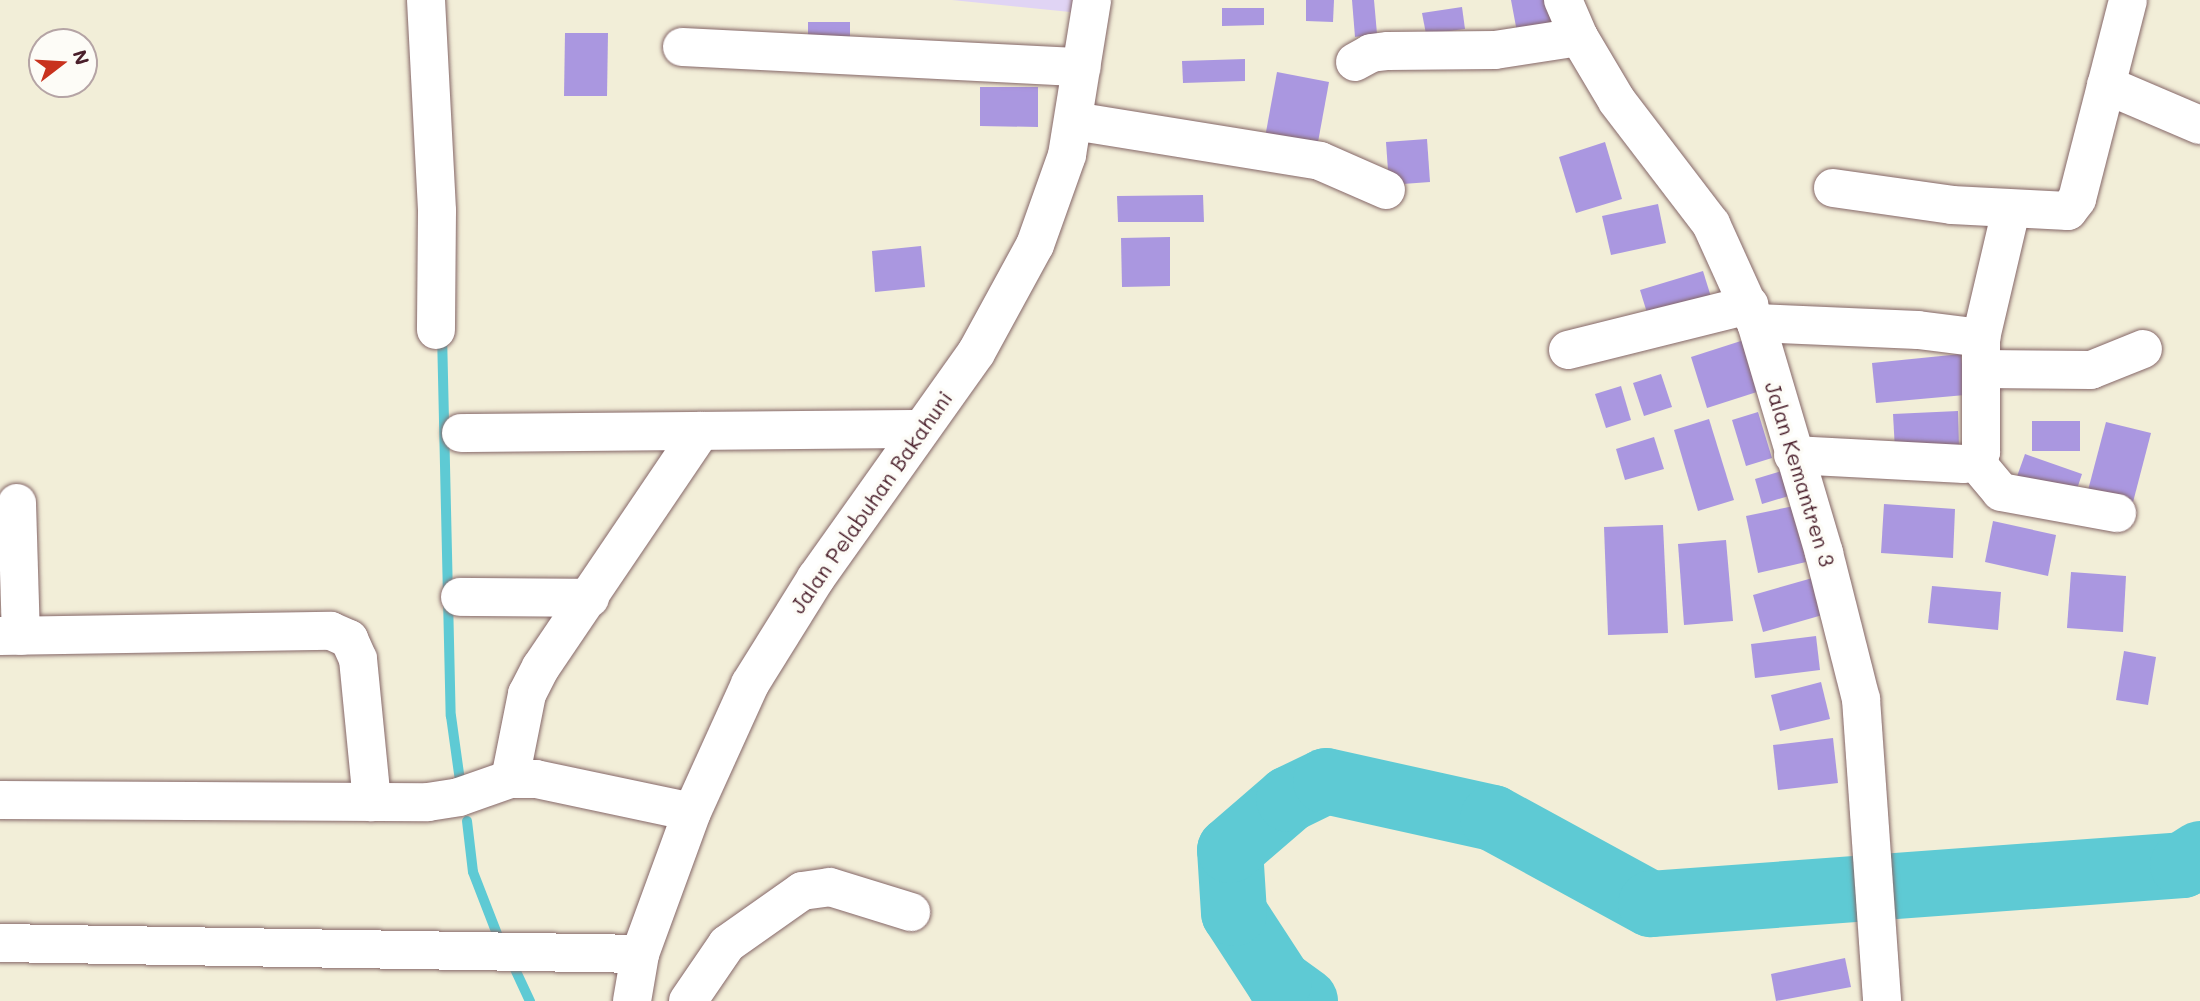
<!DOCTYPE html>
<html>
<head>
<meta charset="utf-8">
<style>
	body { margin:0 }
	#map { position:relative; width:2200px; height:1001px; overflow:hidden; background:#f2eed8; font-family:Mali,sans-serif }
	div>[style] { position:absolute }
	.built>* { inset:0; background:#e0d4f4 }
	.stream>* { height:10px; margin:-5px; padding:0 5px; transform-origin:5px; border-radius:5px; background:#5ecad4 }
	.river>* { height:66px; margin:-33px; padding:0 33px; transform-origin:33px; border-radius:33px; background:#5ecad4 }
	.building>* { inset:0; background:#aa97e0 }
	.roads { filter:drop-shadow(0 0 2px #856768) drop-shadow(0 0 2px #856768) }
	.minor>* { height:38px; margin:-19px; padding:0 19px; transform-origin:19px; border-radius:19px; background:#fff }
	span { translate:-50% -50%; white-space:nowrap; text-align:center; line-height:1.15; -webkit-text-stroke:7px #fdfcf7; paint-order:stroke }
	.street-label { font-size:21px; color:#4a1f2b }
	.north { position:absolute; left:28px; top:28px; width:70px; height:70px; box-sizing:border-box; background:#fdfcf7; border:2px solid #b5a4a5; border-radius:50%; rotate:73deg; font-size:19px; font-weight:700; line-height:28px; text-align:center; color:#4a1f2b }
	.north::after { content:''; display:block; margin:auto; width:24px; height:32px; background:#c8321e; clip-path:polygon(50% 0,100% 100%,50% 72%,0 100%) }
</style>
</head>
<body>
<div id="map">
	<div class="built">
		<i style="clip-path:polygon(952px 0,1082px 0,1080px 13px)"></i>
	</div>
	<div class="stream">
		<i style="left:442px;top:333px;width:383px;rotate:88.7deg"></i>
		<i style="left:451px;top:716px;width:66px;rotate:82.1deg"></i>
		<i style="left:467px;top:821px;width:51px;rotate:83.3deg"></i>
		<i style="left:473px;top:872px;width:72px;rotate:68.8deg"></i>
		<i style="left:514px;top:967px;width:38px;rotate:65deg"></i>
	</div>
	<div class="river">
		<i style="left:1305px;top:1001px;width:32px;rotate:-144deg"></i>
		<i style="left:1279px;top:982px;width:82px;rotate:-123.1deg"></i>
		<i style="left:1234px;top:913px;width:63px;rotate:-93.6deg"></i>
		<i style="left:1230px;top:850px;width:78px;rotate:-40.8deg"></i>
		<i style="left:1289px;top:799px;width:41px;rotate:-25.9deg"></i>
		<i style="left:1326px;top:781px;width:171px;rotate:12.5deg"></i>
		<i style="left:1493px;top:818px;width:180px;rotate:28.6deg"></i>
		<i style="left:1651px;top:904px;width:533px;rotate:-4.19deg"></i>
		<i style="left:2183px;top:865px;width:20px;rotate:-33deg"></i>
	</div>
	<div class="building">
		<i style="clip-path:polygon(1306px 0,1334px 0,1333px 22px,1306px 21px)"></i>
		<i style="clip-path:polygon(1352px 0,1374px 0,1377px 34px,1355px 37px)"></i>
		<i style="clip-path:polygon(1511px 0,1555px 0,1559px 23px,1517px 32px)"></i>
		<i style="clip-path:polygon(1462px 7px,1465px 29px,1426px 34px,1422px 13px)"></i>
		<i style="clip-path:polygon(1222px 8px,1264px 8px,1264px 25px,1222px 26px)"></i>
		<i style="clip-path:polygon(808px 22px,850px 22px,850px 51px,808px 51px)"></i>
		<i style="clip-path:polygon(565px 33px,608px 33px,607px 96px,564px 96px)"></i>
		<i style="clip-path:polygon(1245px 59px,1245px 81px,1183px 83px,1182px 61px)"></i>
		<i style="clip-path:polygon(1277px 72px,1329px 82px,1316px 153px,1264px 143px)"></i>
		<i style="clip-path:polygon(980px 87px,1038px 87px,1038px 127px,980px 126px)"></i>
		<i style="clip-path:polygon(1427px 139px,1430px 182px,1389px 185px,1386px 142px)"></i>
		<i style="clip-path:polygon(1605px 142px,1622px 199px,1576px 213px,1559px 157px)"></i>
		<i style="clip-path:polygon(1203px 195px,1204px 222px,1118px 222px,1117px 196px)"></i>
		<i style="clip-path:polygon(1658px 204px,1666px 243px,1611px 255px,1602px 216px)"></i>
		<i style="clip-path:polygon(1170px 237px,1170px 286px,1122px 287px,1121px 238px)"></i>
		<i style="clip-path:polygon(921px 246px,925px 287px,875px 292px,872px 251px)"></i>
		<i style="clip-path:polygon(1703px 271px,1711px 297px,1648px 316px,1640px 290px)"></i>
		<i style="clip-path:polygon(1744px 340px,1760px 391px,1707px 408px,1691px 357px)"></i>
		<i style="clip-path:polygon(1961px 354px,1965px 395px,1876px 403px,1872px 363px)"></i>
		<i style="clip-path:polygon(1661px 374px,1672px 407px,1644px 416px,1633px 383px)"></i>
		<i style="clip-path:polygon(1621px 386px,1631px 420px,1606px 428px,1595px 394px)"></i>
		<i style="clip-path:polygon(1958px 411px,1959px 447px,1895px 450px,1893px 414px)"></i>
		<i style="clip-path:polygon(1758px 412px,1772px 458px,1746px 466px,1732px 420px)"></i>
		<i style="clip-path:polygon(1709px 419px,1734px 500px,1698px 511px,1674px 430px)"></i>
		<i style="clip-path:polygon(2032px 421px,2080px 421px,2080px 451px,2032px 451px)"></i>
		<i style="clip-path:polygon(2106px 422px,2151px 433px,2132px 506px,2087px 494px)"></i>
		<i style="clip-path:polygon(1654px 437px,1664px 469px,1625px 480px,1616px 449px)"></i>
		<i style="clip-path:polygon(2025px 454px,2082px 474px,2073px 501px,2015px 482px)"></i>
		<i style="clip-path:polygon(1785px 470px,1792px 495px,1762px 504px,1755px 479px)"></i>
		<i style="clip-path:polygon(1884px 504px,1955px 509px,1953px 558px,1881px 553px)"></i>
		<i style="clip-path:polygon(1794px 506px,1806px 562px,1758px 573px,1746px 516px)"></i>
		<i style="clip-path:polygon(1993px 521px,2056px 535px,2048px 576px,1985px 562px)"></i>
		<i style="clip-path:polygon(1663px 525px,1668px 633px,1608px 635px,1604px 527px)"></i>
		<i style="clip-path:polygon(1726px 540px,1733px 621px,1684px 625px,1678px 544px)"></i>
		<i style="clip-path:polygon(2071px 572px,2126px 576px,2123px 632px,2067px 628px)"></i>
		<i style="clip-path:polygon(1816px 577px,1826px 614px,1763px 632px,1753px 595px)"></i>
		<i style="clip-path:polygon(1932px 586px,2001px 592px,1998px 630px,1928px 623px)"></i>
		<i style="clip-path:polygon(1816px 636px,1820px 670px,1755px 678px,1751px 644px)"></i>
		<i style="clip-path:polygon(2124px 651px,2156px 657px,2148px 705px,2116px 700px)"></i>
		<i style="clip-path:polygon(1821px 682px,1830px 719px,1780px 731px,1771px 695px)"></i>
		<i style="clip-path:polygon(1833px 738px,1838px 783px,1778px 790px,1773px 745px)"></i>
		<i style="clip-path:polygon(1845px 958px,1851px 987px,1776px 1001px,1771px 974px)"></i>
	</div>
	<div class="roads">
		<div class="minor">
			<i style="left:426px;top:0;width:211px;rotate:87deg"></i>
			<i style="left:437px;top:211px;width:119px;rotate:90.5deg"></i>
			<i style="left:1563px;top:0;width:40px;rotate:66.6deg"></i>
			<i style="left:1579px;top:37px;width:74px;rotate:59.3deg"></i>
			<i style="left:1617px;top:101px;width:155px;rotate:52.6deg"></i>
			<i style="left:1711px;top:224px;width:109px;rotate:65.6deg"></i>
			<i style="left:1756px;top:323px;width:240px;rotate:73.5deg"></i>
			<i style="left:1824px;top:553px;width:151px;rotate:75.8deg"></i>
			<i style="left:1861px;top:699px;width:303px;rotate:86deg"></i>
			<i style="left:682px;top:47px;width:400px;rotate:2.9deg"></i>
			<i style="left:1355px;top:62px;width:18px;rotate:-29deg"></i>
			<i style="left:1371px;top:53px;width:17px;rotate:-7deg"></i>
			<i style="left:1388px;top:51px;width:107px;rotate:-0.5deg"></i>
			<i style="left:1495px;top:50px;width:85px;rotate:-8.8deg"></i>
			<i style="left:2106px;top:85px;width:102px;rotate:23.1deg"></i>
			<i style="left:1074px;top:121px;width:249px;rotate:9.2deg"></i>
			<i style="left:1320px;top:161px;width:72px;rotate:23.7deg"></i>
			<i style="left:1833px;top:188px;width:120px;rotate:8.1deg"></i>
			<i style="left:1952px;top:205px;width:116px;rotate:3deg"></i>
			<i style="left:2068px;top:211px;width:15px;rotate:-53deg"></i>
			<i style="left:2077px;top:199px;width:205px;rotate:-75.6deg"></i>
			<i style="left:1756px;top:323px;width:162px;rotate:2.5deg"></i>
			<i style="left:1918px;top:330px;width:64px;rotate:7.2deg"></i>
			<i style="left:1568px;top:350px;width:187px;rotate:-14deg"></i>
			<i style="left:1983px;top:369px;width:108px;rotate:0.5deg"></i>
			<i style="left:2091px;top:370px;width:56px;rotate:-22deg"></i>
			<i style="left:461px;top:433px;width:459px;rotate:-0.5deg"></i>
			<i style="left:1793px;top:455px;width:171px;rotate:3deg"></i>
			<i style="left:1964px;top:464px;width:11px;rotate:-15deg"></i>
			<i style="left:1975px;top:461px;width:11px;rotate:-56deg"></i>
			<i style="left:1981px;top:452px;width:114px;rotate:-90deg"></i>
			<i style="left:1981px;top:338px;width:131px;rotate:-76.8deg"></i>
			<i style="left:1975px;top:461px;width:40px;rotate:50deg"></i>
			<i style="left:2001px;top:492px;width:118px;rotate:10.3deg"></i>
			<i style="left:17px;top:503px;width:133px;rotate:88.3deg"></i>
			<i style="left:460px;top:597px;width:130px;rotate:0.4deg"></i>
			<i style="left:0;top:636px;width:331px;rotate:-0.9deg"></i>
			<i style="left:331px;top:631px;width:20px;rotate:24deg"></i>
			<i style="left:349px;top:639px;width:22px;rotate:66deg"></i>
			<i style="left:358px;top:659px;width:144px;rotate:84.4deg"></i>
			<i style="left:510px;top:779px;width:87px;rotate:-78.7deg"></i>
			<i style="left:527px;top:694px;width:30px;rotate:-63deg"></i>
			<i style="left:541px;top:667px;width:285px;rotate:-55.9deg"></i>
			<i style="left:0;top:800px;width:428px;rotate:0.3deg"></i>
			<i style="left:428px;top:802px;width:31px;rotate:-9deg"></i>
			<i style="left:459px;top:797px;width:54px;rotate:-19.4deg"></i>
			<i style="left:510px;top:779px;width:26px"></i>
			<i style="left:536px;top:779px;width:159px;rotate:11.9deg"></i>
			<i style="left:0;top:943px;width:640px;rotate:0.98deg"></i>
			<i style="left:632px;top:1001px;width:48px;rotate:-80.3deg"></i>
			<i style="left:640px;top:954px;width:151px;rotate:-69.9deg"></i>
			<i style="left:692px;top:812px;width:141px;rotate:-65.6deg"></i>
			<i style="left:750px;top:684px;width:125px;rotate:-58.1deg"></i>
			<i style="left:816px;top:578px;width:276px;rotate:-54.6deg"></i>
			<i style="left:976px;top:353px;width:123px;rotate:-61.4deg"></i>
			<i style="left:1035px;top:245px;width:96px;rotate:-70.4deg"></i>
			<i style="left:1067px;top:155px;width:157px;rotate:-80.8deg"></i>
			<i style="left:688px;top:1001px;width:69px;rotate:-55.6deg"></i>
			<i style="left:727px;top:944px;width:92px;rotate:-35.2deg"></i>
			<i style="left:802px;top:891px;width:28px;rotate:-8deg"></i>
			<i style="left:830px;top:887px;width:85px;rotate:17.2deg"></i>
		</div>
	</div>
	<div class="street-label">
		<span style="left:1800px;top:474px;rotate:73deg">Jalan Kemantren 3</span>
		<span style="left:871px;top:502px;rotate:-55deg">Jalan Pelabuhan Bakahuni</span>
	</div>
	<div class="north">N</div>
</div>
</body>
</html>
